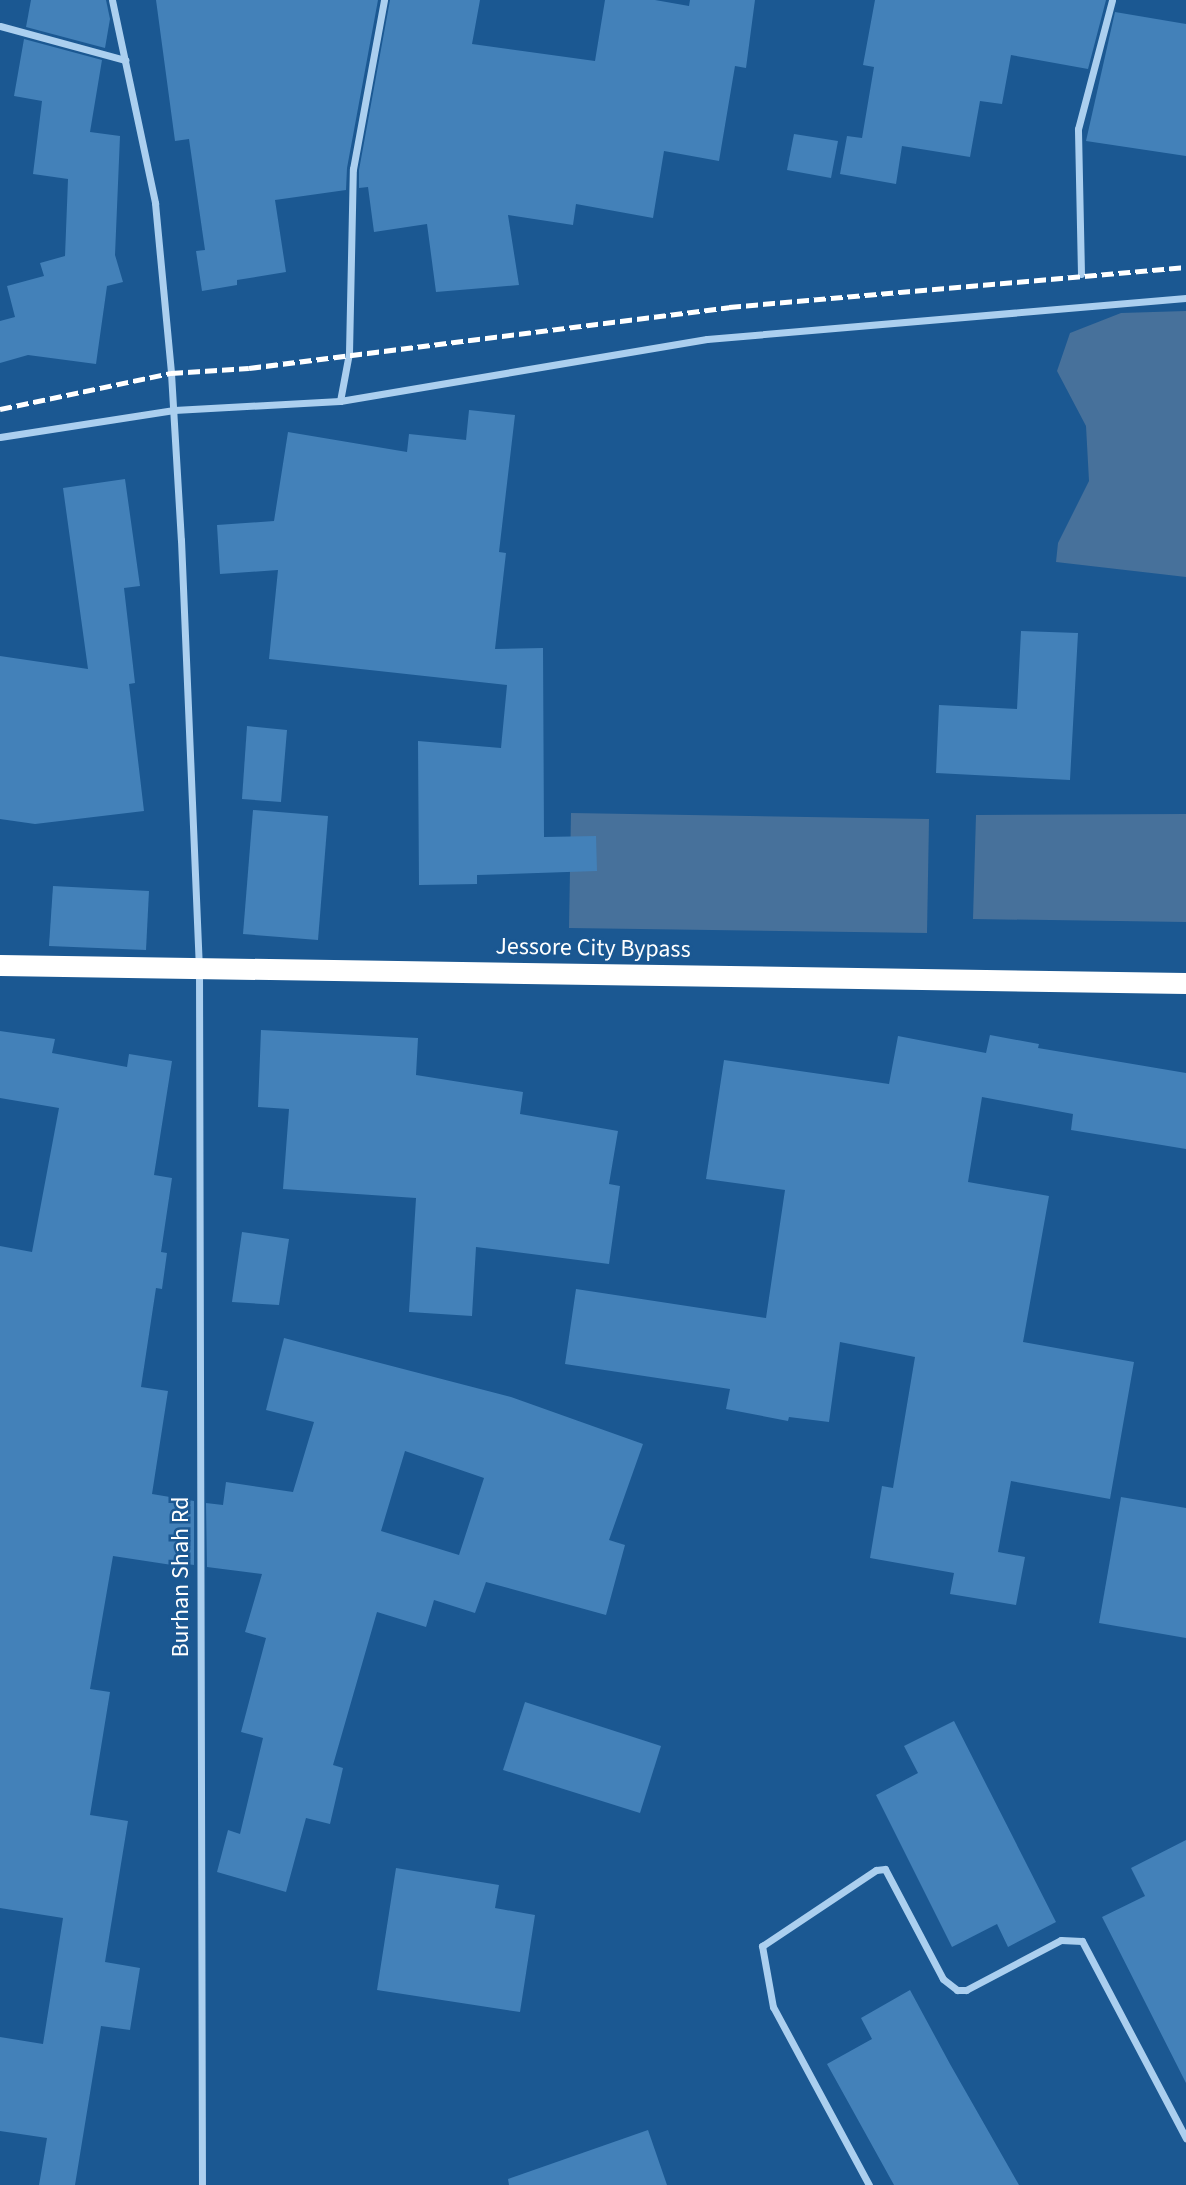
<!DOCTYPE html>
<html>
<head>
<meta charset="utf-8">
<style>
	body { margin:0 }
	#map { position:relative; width:1186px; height:2185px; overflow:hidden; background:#1b5892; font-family:"Source Sans 3",sans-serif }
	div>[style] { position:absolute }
	.water>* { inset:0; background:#47719b }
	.building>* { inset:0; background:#4381b9 }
	.street>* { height:7px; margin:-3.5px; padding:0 3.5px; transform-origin:3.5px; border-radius:3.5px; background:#abcfef }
	.highway>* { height:21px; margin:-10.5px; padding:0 10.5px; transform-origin:10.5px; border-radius:10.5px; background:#fff }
	.rail>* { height:5px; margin-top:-2.5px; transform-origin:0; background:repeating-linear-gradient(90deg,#fff 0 12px,transparent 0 17px) }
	span { translate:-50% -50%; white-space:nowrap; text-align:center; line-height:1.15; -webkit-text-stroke:5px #1b5892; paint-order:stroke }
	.street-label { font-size:24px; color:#fff }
</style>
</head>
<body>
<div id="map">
	<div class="water">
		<i style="clip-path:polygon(1186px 311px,1186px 577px,1056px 562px,1058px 543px,1089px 481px,1086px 426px,1057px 371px,1070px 333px,1121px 313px)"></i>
		<i style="clip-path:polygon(571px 813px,929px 819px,927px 933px,569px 928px)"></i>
		<i style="clip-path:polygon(1186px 814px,1186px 922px,973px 919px,976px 815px)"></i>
	</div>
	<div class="building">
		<i style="clip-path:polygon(31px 0,106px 0,110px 19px,105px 48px,26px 27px)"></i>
		<i style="clip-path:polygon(156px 0,378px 0,347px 168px,346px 190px,275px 200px,286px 272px,237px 280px,237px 285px,202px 291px,196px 251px,205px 250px,189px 139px,175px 141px)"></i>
		<i style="clip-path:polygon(390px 0,480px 0,472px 44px,595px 61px,605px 0,655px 0,689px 6px,690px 0,755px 0,746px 68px,735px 66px,719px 161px,664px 151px,653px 218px,576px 204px,573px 225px,508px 215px,519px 285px,436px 292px,427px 224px,374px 232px,368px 187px,359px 188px,359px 170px)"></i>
		<i style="clip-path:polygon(875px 0,1106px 0,1088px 69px,1011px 55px,1002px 104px,980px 101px,970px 157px,902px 146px,896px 184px,840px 174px,847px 136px,862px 138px,874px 67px,863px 65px)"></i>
		<i style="clip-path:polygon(1115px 12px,1186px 24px,1186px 156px,1086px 141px)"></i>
		<i style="clip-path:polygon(24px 39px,102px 60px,90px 132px,120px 136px,115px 255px,123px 282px,107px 286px,96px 364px,28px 355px,0 363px,0 321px,15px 317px,7px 286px,44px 276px,40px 263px,65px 256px,68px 179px,33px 174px,42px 101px,14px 96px)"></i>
		<i style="clip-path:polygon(794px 134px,838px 141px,831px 178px,787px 170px)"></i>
		<i style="clip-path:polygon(469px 410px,515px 415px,499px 552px,506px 553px,495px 649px,543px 648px,544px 837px,596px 836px,597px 871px,477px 875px,477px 884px,419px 885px,418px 741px,501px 748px,507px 685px,269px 659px,278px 570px,220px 574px,217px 525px,274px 521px,288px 432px,407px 452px,409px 434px,466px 440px)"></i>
		<i style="clip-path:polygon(125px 479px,140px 586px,124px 588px,135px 683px,129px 684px,144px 811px,35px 824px,0 819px,0 656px,88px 669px,63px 488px)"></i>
		<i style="clip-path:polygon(1021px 631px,1078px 633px,1070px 780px,936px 773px,939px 705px,1017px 709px)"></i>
		<i style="clip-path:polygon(247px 726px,287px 730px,281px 802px,242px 799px)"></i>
		<i style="clip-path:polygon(253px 810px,328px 816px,318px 940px,243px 934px)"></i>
		<i style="clip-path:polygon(53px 886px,149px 891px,146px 950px,49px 946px)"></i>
		<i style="clip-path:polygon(261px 1030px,418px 1038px,416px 1075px,523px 1092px,520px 1114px,618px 1131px,609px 1184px,620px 1186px,609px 1264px,476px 1247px,472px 1316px,409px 1312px,416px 1198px,283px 1189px,289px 1109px,258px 1107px)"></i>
		<i style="clip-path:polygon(0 1031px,55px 1039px,52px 1053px,127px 1067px,129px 1054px,172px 1061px,154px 1175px,172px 1178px,161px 1252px,167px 1253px,162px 1289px,156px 1288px,141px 1387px,168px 1391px,152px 1494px,194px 1501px,194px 1565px,173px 1562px,172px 1565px,113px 1556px,90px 1689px,110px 1692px,90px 1815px,128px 1821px,105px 1962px,140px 1968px,130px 2030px,101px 2026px,75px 2185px,39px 2185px,47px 2138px,0 2131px,0 2037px,43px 2044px,63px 1918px,0 1908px,0 1246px,32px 1252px,59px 1108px,0 1098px)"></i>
		<i style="clip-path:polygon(990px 1035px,1039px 1044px,1038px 1048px,1186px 1073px,1186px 1149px,1071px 1130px,1073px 1114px,982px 1097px,968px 1182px,1049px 1196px,1023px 1342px,1134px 1362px,1110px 1499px,1011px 1481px,998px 1552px,1025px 1557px,1016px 1605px,950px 1594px,954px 1573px,870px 1558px,882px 1486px,893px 1488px,915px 1357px,840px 1342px,829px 1422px,789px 1417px,788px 1421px,726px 1409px,730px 1389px,565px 1364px,576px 1289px,766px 1318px,785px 1190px,706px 1179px,724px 1060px,889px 1084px,898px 1036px,986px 1053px)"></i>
		<i style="clip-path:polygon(242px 1232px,289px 1239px,279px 1305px,232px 1302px)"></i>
		<i style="clip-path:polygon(evenodd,284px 1338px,511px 1397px,643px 1444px,609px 1540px,625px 1545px,606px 1615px,486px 1582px,475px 1613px,434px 1600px,426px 1627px,377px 1612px,333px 1765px,343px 1768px,330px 1824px,306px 1818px,286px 1892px,217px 1872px,228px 1830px,240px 1834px,263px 1738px,241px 1732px,266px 1638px,245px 1632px,262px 1574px,207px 1567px,206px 1503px,223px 1505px,226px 1482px,293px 1492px,314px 1422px,266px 1410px,284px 1338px,405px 1451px,484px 1478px,459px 1555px,381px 1531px,405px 1451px)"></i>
		<i style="clip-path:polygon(1121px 1497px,1186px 1508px,1186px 1638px,1099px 1623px)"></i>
		<i style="clip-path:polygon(525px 1702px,661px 1746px,640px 1813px,503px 1770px)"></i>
		<i style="clip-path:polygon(954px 1721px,1056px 1922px,1008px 1947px,997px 1924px,952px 1947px,876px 1795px,918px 1773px,904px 1746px)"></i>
		<i style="clip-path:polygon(1186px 1840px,1186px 2083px,1102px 1917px,1145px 1896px,1131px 1868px)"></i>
		<i style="clip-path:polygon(396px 1868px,499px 1885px,495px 1908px,535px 1915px,520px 2012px,377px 1990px)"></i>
		<i style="clip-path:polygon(910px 1990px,950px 2064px,1019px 2185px,894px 2185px,827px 2064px,872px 2039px,861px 2018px)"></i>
		<i style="clip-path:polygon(648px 2130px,667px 2185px,509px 2185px,508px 2179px)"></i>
	</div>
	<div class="street">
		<i style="left:112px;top:0;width:208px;rotate:78deg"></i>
		<i style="left:155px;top:203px;width:171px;rotate:84.6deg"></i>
		<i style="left:171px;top:373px;width:167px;rotate:86.6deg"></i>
		<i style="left:181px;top:540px;width:429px;rotate:87.6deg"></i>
		<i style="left:199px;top:969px;width:1216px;rotate:89.86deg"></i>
		<i style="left:0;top:26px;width:130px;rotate:15.2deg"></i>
		<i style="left:1081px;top:274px;width:145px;rotate:-91.2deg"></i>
		<i style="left:1078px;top:129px;width:133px;rotate:-75.2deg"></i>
		<i style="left:340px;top:401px;width:49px;rotate:-79.4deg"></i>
		<i style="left:349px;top:353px;width:184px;rotate:-88.8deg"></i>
		<i style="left:353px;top:169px;width:172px;rotate:-79.6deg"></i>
		<i style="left:0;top:437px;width:176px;rotate:-8.8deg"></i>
		<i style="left:174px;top:410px;width:166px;rotate:-3.1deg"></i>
		<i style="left:340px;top:401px;width:372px;rotate:-9.6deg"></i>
		<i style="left:707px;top:339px;width:481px;rotate:-4.9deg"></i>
		<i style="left:869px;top:2185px;width:202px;rotate:-118.3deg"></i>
		<i style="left:773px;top:2007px;width:62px;rotate:-100.2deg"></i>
		<i style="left:762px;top:1946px;width:137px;rotate:-33.7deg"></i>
		<i style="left:876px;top:1870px;width:9px;rotate:-6deg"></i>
		<i style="left:885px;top:1869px;width:124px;rotate:62.2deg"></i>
		<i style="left:943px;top:1979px;width:18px;rotate:38deg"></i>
		<i style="left:957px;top:1990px;width:9px"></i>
		<i style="left:966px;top:1990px;width:107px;rotate:-27.8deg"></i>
		<i style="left:1061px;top:1940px;width:21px;rotate:3deg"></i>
		<i style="left:1082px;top:1941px;width:223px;rotate:62.2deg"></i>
	</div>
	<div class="highway">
		<i style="left:0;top:965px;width:1186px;rotate:0.87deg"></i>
	</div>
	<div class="rail">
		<i style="left:0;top:409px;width:175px;rotate:-11.9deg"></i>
		<i style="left:171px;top:373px;width:78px;rotate:-3.7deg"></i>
		<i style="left:249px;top:368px;width:484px;rotate:-7.2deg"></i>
		<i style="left:729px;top:307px;width:459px;rotate:-5deg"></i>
	</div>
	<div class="street-label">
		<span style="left:593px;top:948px;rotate:1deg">Jessore City Bypass</span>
		<span style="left:181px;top:1577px;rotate:-90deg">Burhan Shah Rd</span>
	</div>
</div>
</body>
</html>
